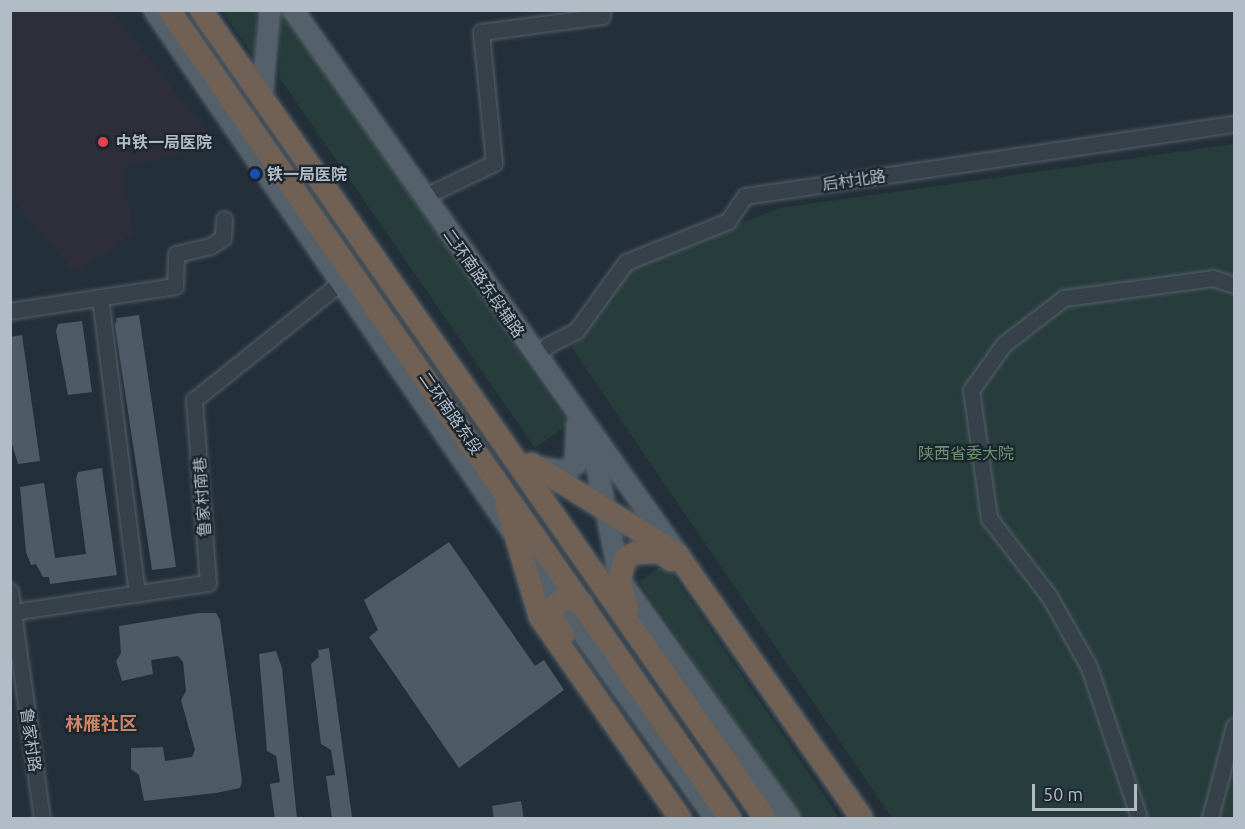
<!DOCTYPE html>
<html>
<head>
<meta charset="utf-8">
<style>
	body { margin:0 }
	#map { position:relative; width:1245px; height:829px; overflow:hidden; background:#23303a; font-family:Ubuntu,"Noto Sans SC",sans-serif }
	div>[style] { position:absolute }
	.medical>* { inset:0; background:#2e2e3b }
	.green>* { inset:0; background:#263d3b }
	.building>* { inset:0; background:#4e5b67 }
	.roads { filter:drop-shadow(0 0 2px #555f68) drop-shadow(0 0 2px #555f68) }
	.minor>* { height:15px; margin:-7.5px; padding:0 7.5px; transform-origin:7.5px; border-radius:7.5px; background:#37414a }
	.major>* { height:20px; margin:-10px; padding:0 10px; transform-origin:10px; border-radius:10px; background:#55616a }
	.highway>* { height:22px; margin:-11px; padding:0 11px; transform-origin:11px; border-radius:11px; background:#706154 }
	.dots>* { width:16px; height:16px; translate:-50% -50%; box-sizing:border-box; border:3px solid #1c262f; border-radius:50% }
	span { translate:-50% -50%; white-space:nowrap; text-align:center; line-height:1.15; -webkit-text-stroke:4.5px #1c262f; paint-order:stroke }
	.poi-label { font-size:16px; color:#b2bcc6; font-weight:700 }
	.left { translate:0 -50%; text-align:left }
	.street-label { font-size:16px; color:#b2bcc6 }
	.park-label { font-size:16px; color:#6a966e }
	.neighbourhood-label { font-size:18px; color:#ce8464; font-weight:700 }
	.frame { position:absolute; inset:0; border:12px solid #b2bcc6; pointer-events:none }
	.scale { position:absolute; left:1032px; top:784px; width:105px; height:27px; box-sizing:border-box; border:3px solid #b2bcc6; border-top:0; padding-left:8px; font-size:18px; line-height:21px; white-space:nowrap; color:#b2bcc6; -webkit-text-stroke:4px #1c262f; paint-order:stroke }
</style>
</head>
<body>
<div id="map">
	<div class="medical">
		<i style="clip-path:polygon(10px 11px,111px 11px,208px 133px,185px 152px,123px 168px,133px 233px,75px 273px,11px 197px)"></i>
	</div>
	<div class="green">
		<i style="clip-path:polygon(281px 10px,569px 424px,535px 448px,279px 77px)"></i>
		<i style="clip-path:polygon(222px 11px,257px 11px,255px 58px)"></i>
		<i style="clip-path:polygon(1234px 144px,1234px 818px,892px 818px,572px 348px,626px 268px,780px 208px)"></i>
		<i style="clip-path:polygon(665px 564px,822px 792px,839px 818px,801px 818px,639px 582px)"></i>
	</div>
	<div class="building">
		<i style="clip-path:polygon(139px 315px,176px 567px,152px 570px,115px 326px,117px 318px)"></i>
		<i style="clip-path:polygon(82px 321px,92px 392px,68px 395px,56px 331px,58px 324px)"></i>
		<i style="clip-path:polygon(22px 335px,40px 461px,18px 464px,10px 437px,10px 337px)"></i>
		<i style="clip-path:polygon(102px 468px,117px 575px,50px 584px,49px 577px,43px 577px,36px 564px,31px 565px,26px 552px,20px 487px,44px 483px,55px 558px,86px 554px,76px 479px,78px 472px)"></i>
		<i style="clip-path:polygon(449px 542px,535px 666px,544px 660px,564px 690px,459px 768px,369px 637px,378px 630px,364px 600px)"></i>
		<i style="clip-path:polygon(199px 613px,216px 613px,220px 620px,242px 781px,240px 788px,216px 793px,144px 801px,139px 775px,131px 769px,131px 748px,163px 747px,165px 761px,192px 757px,195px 750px,181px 700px,186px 691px,183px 662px,178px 656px,151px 660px,153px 674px,122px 681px,116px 661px,121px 653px,119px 626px)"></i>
		<i style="clip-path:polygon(329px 648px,352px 817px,338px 819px,332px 819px,326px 776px,335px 775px,331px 750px,321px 744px,311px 664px,319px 657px,318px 650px)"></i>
		<i style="clip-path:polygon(276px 651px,282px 668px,297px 819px,275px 819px,270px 784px,280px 782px,276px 756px,267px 751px,259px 654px)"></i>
		<i style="clip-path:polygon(521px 801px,524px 819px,494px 819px,492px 806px)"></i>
	</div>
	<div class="roads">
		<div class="minor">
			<i style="left:423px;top:197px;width:79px;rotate:-25.6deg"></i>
			<i style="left:494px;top:163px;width:132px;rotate:-95.7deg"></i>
			<i style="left:481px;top:32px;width:122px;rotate:-7.5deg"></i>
			<i style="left:602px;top:16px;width:6px;rotate:-90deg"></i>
			<i style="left:100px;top:297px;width:299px;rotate:82.9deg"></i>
			<i style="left:10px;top:311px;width:167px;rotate:-8.6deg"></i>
			<i style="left:175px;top:286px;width:32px;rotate:-88deg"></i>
			<i style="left:176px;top:254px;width:35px;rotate:-13deg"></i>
			<i style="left:210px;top:246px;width:15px;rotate:-32deg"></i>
			<i style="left:223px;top:238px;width:19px;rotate:-87deg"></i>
			<i style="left:536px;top:357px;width:17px;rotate:-45deg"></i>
			<i style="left:548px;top:345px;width:31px;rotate:-27deg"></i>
			<i style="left:576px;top:331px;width:85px;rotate:-54.1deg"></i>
			<i style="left:626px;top:262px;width:110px;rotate:-21.9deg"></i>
			<i style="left:728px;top:221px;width:30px;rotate:-56deg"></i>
			<i style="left:745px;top:196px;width:494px;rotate:-8.4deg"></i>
			<i style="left:10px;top:591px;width:229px;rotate:82deg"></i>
			<i style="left:13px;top:612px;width:197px;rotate:-8.5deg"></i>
			<i style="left:208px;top:583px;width:184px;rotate:-94.4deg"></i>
			<i style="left:194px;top:400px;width:186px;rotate:-38.7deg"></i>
			<i style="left:1139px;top:818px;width:159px;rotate:-108.3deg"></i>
			<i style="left:1089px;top:667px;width:81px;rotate:-119.4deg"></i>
			<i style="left:1049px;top:596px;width:98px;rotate:-127.6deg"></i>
			<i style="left:989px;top:518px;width:129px;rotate:-98deg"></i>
			<i style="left:971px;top:390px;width:57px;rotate:-54.3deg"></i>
			<i style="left:1004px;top:344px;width:76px;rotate:-37.5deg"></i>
			<i style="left:1064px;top:298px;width:150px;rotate:-7.6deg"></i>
			<i style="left:1213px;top:278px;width:22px;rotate:18deg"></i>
			<i style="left:1210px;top:818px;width:95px;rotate:-75.4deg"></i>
		</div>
		<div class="major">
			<i style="left:154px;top:10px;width:631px;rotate:55.53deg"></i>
			<i style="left:293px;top:10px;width:660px;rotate:54.74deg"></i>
			<i style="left:262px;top:99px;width:89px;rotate:-84.9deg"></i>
			<i style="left:592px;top:443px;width:140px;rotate:78.4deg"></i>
			<i style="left:620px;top:580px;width:292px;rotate:54.5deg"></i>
			<i style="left:538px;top:467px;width:26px;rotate:9deg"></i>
			<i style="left:564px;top:471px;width:13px;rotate:-29deg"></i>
			<i style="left:575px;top:465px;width:41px;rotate:-87.2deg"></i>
			<i style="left:524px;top:551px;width:328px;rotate:54.4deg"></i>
		</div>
		<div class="highway">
			<i style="left:169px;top:10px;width:984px;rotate:55.23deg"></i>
			<i style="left:201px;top:10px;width:985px;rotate:55.08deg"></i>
			<i style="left:532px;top:464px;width:171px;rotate:31.8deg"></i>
			<i style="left:677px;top:554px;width:322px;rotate:55deg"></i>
			<i style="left:506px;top:503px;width:119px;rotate:73.4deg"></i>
			<i style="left:540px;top:617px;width:245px;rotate:55.1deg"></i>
			<i style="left:627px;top:609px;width:30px;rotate:-104deg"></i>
			<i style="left:620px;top:580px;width:22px;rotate:-77deg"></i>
			<i style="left:625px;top:559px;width:12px;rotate:-31deg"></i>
			<i style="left:635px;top:553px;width:25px;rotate:-2deg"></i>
			<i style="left:660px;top:552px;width:14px;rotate:36deg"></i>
			<i style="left:563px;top:634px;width:19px;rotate:-125deg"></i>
			<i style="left:552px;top:618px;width:11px;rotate:-85deg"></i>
			<i style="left:553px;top:607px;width:14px;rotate:-39deg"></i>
			<i style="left:564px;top:598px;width:19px;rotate:16deg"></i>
		</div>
	</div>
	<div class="dots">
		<i style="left:103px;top:142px;background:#e0444e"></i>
		<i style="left:255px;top:174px;background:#1a4fb4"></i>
	</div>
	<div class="poi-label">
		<span class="left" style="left:116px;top:142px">中铁一局医院</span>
		<span class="left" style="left:267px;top:174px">铁一局医院</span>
	</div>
	<div class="street-label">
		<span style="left:854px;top:180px;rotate:-8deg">后村北路</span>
		<span style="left:484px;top:283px;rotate:55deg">二环南路东段辅路</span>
		<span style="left:451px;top:413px;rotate:55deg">二环南路东段</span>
		<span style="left:202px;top:497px;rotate:-94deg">鲁家村南巷</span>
		<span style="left:31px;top:740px;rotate:82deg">鲁家村路</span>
	</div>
	<div class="park-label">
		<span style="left:966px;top:453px">陕西省委大院</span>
	</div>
	<div class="neighbourhood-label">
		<span style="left:101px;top:723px">林雁社区</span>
	</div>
	<div class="frame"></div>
	<div class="scale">50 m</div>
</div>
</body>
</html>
